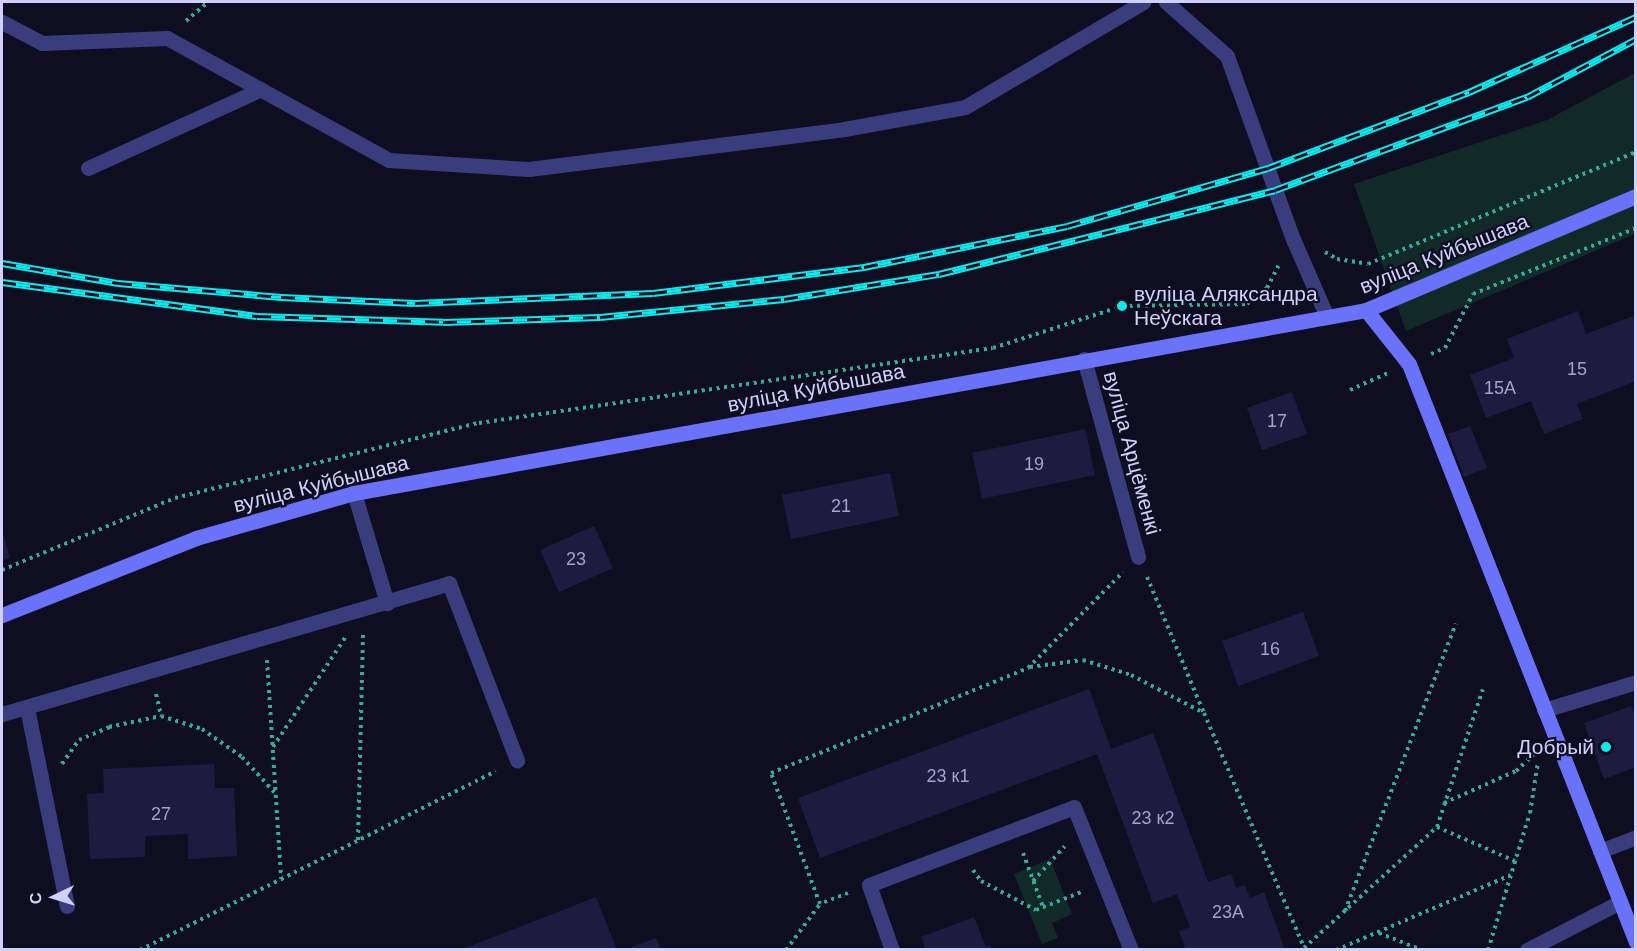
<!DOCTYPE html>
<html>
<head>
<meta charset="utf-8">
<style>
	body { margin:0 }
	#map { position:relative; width:1637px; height:951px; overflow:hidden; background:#0f0e20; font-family:Arial,sans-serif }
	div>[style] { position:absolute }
	.green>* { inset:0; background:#112a27 }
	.building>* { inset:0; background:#1f1a40 }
	.path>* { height:4px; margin-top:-2px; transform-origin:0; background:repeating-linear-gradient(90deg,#32ad9c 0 3px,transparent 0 7.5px) }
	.lane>* { height:15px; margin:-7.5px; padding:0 7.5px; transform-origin:7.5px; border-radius:7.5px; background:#3a3d7d }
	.street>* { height:15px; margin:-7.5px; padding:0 7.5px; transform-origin:7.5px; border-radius:7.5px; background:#3a3d7d }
	.secondary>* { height:15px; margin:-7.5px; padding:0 7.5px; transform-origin:7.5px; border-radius:7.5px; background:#6972f9 }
	.rail>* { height:7px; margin-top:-3.5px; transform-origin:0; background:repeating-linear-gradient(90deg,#0f0e20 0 14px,#09ebef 0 28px); box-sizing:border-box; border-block:2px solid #09ebef }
	.dots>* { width:16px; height:16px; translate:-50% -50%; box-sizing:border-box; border:3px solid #0f0e20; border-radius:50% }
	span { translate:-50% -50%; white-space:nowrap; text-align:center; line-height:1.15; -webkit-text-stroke:4.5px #0f0e20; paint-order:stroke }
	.number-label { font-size:18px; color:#a4a2ce }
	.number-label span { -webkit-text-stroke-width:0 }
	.street-label { font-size:21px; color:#d0cffd }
	.poi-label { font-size:21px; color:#d0cffd }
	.left { translate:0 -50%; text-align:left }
	.right { translate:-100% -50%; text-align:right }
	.frame { position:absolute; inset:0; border:3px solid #d0cffd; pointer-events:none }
	.north { position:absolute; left:24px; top:867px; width:60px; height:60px; -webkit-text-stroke:4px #0f0e20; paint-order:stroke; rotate:266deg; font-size:16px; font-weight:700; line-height:24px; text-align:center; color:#d0cffd }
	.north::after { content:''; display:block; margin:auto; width:21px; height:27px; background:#d0cffd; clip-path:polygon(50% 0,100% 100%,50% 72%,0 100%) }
</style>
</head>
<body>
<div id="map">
	<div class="green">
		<i style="clip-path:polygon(1635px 73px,1635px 234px,1406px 331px,1354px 184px,1547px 120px)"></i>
		<i style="clip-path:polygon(1050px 859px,1072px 914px,1052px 923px,1058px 938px,1042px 944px,1014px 874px)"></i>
	</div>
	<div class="building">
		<i style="clip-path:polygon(1578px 311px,1586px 334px,1636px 315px,1636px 381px,1577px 404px,1583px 419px,1544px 434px,1531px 401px,1486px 418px,1470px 375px,1514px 358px,1507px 339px)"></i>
		<i style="clip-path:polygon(1292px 392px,1307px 434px,1262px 450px,1247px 408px)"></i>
		<i style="clip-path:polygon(1470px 426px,1487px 468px,1464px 477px,1448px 434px)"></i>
		<i style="clip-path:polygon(1085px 429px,1095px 475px,982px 499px,972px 453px)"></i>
		<i style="clip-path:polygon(890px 473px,899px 516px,791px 539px,782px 495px)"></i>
		<i style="clip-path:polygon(594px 526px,613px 568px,559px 592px,540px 550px)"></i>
		<i style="clip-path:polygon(2px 530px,10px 558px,2px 561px)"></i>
		<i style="clip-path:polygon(1303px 612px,1319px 656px,1238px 686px,1222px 641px)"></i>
		<i style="clip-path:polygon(1089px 689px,1111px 749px,1153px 733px,1208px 882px,1231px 874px,1236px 888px,1245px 885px,1250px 898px,1264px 892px,1285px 950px,1186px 950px,1179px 931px,1190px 927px,1177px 894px,1153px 903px,1097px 754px,820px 858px,798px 798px)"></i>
		<i style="clip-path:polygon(1631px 706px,1636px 718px,1636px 767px,1604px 779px,1584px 723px)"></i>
		<i style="clip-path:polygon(214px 764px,215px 788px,234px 788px,237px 856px,188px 859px,188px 834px,145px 836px,145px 857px,90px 859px,87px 794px,104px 793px,103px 769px)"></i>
		<i style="clip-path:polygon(596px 897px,617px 950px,464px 950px,463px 949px)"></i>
		<i style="clip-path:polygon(974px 917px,986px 947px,990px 945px,992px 950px,926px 950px,921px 937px)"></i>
		<i style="clip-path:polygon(656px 938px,661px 950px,627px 950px,627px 949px)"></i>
	</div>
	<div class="path">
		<i style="left:186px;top:21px;width:29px;rotate:-41deg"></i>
		<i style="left:1325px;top:252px;width:14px;rotate:30deg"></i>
		<i style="left:1337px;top:259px;width:31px;rotate:9deg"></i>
		<i style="left:1368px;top:264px;width:290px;rotate:-22.7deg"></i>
		<i style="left:1431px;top:354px;width:15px;rotate:-23deg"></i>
		<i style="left:1445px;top:348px;width:61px;rotate:-62.6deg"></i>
		<i style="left:1473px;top:294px;width:176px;rotate:-22deg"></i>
		<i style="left:1350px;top:390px;width:42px;rotate:-24.1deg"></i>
		<i style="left:2px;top:570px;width:187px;rotate:-22.6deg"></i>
		<i style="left:175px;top:498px;width:313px;rotate:-13.9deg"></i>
		<i style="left:479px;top:423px;width:519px;rotate:-8.3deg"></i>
		<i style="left:993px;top:348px;width:136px;rotate:-18deg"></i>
		<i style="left:1122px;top:306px;width:125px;rotate:-0.9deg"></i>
		<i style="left:1247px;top:304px;width:26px;rotate:-39deg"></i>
		<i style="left:1267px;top:288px;width:25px;rotate:-63deg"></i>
		<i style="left:1147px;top:577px;width:147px;rotate:67.3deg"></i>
		<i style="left:267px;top:660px;width:219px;rotate:86.3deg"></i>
		<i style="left:1030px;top:667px;width:53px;rotate:-7.5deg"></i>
		<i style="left:1083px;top:660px;width:50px;rotate:17.4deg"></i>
		<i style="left:1131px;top:675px;width:82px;rotate:27.5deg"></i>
		<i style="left:1204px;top:713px;width:258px;rotate:66.9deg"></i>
		<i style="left:156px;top:694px;width:23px;rotate:77deg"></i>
		<i style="left:273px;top:747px;width:131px;rotate:-56.6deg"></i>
		<i style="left:62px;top:764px;width:29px;rotate:-55deg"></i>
		<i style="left:79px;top:740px;width:33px;rotate:-23deg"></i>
		<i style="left:109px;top:727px;width:53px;rotate:-11.9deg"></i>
		<i style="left:161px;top:716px;width:43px;rotate:17.6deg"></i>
		<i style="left:202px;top:729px;width:49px;rotate:35deg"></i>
		<i style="left:242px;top:757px;width:50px;rotate:47.4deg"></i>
		<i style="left:1444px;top:803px;width:79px;rotate:-24deg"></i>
		<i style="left:1516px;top:771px;width:26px;rotate:-43deg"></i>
		<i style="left:1437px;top:827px;width:85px;rotate:23.6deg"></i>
		<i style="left:358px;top:840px;width:208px;rotate:-88.6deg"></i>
		<i style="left:1023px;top:853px;width:58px;rotate:69.7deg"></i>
		<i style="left:973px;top:870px;width:14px;rotate:54deg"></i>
		<i style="left:981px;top:881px;width:62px;rotate:27.8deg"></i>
		<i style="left:1036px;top:910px;width:52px;rotate:-21.6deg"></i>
		<i style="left:1033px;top:881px;width:47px;rotate:-47.6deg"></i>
		<i style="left:848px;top:893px;width:30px;rotate:159deg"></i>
		<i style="left:820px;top:904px;width:140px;rotate:-110.5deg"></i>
		<i style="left:771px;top:773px;width:278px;rotate:-22.2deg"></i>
		<i style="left:1028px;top:668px;width:135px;rotate:-45.3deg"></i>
		<i style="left:1345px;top:911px;width:308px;rotate:-68.9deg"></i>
		<i style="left:1379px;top:933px;width:46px;rotate:21.6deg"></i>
		<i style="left:1304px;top:948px;width:180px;rotate:-42.3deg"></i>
		<i style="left:1437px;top:827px;width:145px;rotate:-71.6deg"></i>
		<i style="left:140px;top:950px;width:398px;rotate:-26.7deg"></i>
		<i style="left:786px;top:950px;width:57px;rotate:-53.5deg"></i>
		<i style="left:1336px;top:950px;width:190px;rotate:-23.2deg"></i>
		<i style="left:1488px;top:950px;width:143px;rotate:-73deg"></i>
		<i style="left:1530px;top:813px;width:52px;rotate:-81.1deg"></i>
	</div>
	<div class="lane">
		<i style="left:2px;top:22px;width:45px;rotate:27.7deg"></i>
		<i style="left:42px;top:43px;width:125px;rotate:-2.3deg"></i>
		<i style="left:167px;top:38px;width:253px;rotate:28.8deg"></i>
		<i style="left:389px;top:160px;width:140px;rotate:3.7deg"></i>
		<i style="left:529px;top:169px;width:318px;rotate:-7.2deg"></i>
		<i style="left:844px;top:129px;width:123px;rotate:-10.3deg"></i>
		<i style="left:965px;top:107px;width:207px;rotate:-30.5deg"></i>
		<i style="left:88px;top:168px;width:190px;rotate:-24.5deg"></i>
		<i style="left:354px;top:493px;width:115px;rotate:73.3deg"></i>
		<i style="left:27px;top:708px;width:202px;rotate:78.6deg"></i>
		<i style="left:1544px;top:710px;width:96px;rotate:-16.9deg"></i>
		<i style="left:2px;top:714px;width:466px;rotate:-16.3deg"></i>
		<i style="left:449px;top:583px;width:190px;rotate:69deg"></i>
		<i style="left:1600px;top:851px;width:39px;rotate:-21deg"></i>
		<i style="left:892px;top:950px;width:69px;rotate:-109.5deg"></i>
		<i style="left:869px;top:885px;width:219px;rotate:-20.8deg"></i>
		<i style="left:1074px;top:807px;width:154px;rotate:68.3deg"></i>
		<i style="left:1527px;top:950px;width:105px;rotate:-27.3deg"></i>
	</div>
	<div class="street">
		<i style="left:1166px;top:2px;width:81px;rotate:41.5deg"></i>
		<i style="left:1227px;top:56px;width:195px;rotate:70.2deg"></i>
		<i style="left:1293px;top:239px;width:85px;rotate:66.4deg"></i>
		<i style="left:1084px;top:359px;width:205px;rotate:74.7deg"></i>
	</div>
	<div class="secondary">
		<i style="left:1366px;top:310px;width:69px;rotate:51.5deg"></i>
		<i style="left:1409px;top:364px;width:621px;rotate:68.56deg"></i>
		<i style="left:2px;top:615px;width:209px;rotate:-21.6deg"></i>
		<i style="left:196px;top:538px;width:164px;rotate:-15.9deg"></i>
		<i style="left:354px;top:493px;width:1028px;rotate:-10.25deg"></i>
		<i style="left:1366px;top:310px;width:293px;rotate:-22.9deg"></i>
	</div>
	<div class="rail">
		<i style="left:2px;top:263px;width:118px;rotate:9.8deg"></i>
		<i style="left:118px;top:283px;width:164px;rotate:4.9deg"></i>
		<i style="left:281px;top:297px;width:134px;rotate:2.6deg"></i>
		<i style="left:415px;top:303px;width:238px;rotate:-2.4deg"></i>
		<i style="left:653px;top:293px;width:213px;rotate:-7deg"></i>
		<i style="left:864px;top:267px;width:207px;rotate:-11.4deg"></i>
		<i style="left:1067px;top:226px;width:209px;rotate:-16.1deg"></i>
		<i style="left:1268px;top:168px;width:215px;rotate:-20.7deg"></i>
		<i style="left:1469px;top:92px;width:183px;rotate:-24.2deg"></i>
		<i style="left:2px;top:282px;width:257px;rotate:7.6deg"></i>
		<i style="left:257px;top:316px;width:186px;rotate:1.8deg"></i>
		<i style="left:443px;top:322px;width:157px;rotate:-1.8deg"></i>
		<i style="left:600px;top:317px;width:185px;rotate:-5.6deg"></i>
		<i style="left:784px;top:299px;width:157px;rotate:-9.2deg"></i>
		<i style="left:939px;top:274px;width:346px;rotate:-14deg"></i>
		<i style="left:1275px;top:190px;width:269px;rotate:-20.3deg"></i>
		<i style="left:1527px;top:97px;width:123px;rotate:-28deg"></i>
	</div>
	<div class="dots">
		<i style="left:1122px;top:306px;background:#09ebef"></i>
		<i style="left:1606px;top:747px;background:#09ebef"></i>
	</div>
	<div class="number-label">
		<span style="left:1577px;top:369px">15</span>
		<span style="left:1500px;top:388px">15А</span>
		<span style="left:1277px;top:421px">17</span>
		<span style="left:1034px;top:464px">19</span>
		<span style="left:841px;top:506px">21</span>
		<span style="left:576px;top:559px">23</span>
		<span style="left:1270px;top:649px">16</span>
		<span style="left:948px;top:776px">23 к1</span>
		<span style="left:161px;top:814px">27</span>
		<span style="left:1153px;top:818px">23 к2</span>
		<span style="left:1228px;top:912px">23А</span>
	</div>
	<div class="street-label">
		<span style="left:1444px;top:254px;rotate:-22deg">вуліца Куйбышава</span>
		<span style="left:816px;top:388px;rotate:-11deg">вуліца Куйбышава</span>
		<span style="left:1132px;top:453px;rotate:75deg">вуліца Арцёменкі</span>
		<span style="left:321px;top:484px;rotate:-14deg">вуліца Куйбышава</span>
	</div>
	<div class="poi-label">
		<span class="left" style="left:1134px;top:306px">вуліца Аляксандра<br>Неўскага</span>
		<span class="right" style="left:1594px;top:747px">Добрый</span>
	</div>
	<div class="frame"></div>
	<div class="north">С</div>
</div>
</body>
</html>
